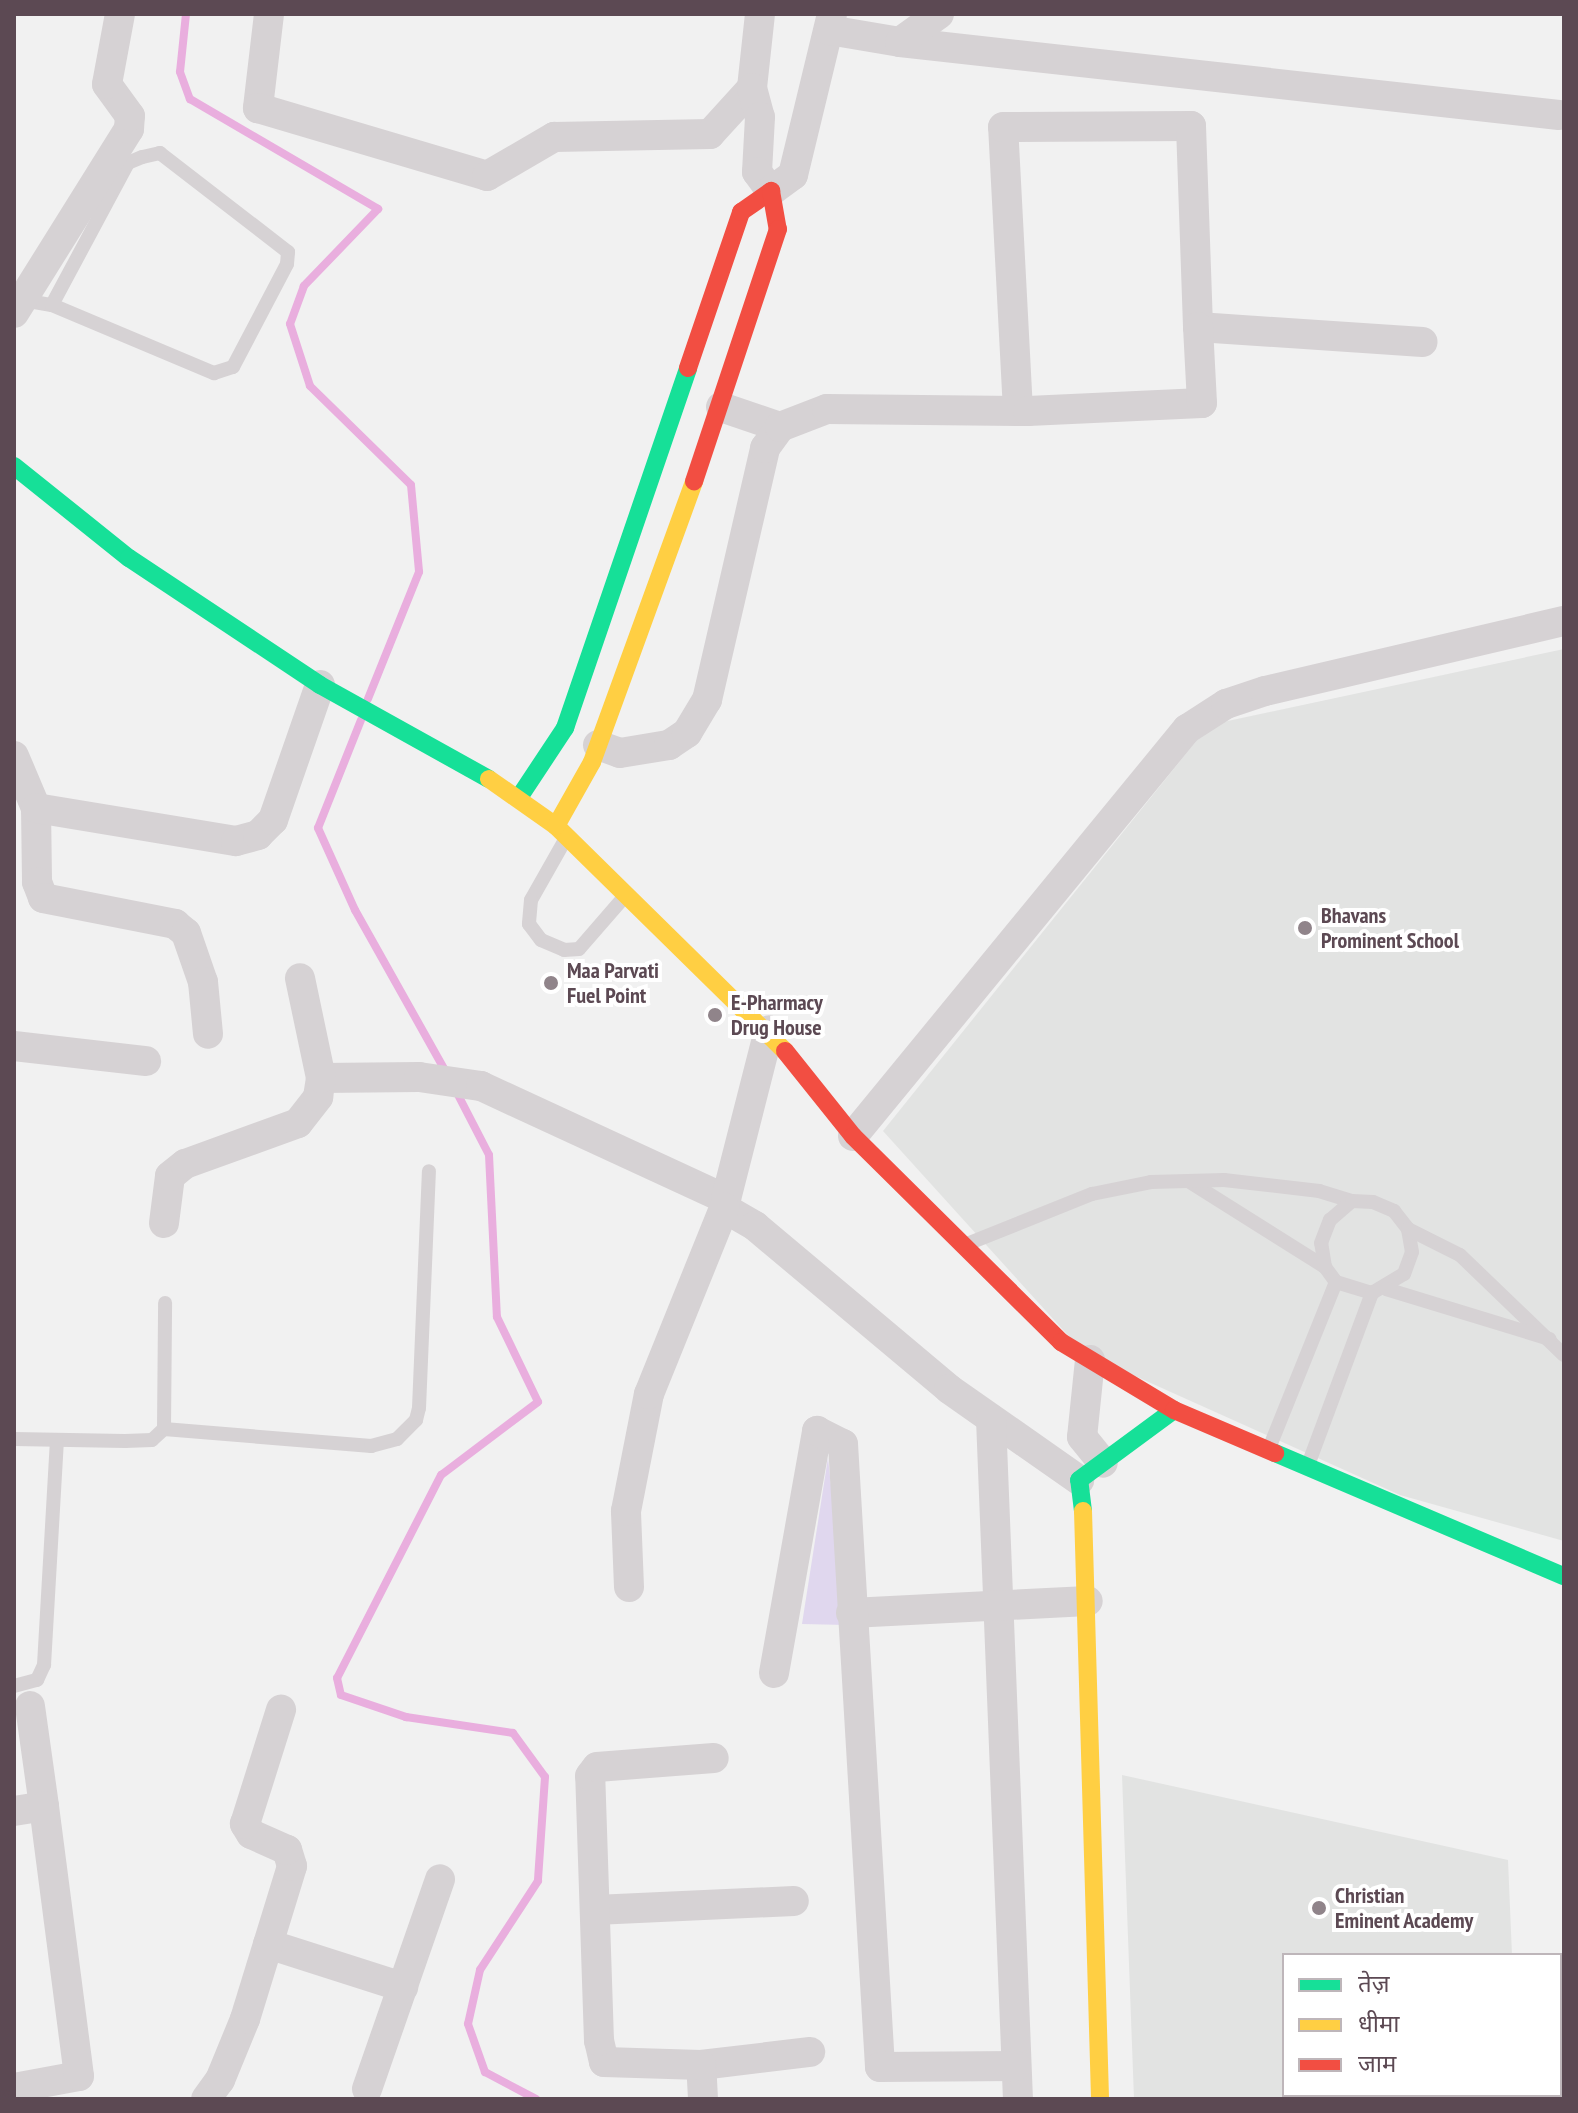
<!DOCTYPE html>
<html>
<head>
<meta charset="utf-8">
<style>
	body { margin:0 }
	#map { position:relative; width:1578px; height:2113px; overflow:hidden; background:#f1f1f1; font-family:"PT Sans Narrow","Noto Sans Devanagari",sans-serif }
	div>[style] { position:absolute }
	.education>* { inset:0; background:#e2e3e2 }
	.green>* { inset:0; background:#e0d7ee }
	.stream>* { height:8px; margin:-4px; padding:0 4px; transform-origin:4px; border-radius:4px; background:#e9aede }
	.lane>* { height:14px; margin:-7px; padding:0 7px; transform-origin:7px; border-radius:7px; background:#d6d2d4 }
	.street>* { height:30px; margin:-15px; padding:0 15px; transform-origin:15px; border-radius:15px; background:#d6d2d4 }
	.fast>* { height:18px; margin:-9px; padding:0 9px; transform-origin:9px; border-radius:9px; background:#16e098 }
	.slow>* { height:18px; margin:-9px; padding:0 9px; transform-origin:9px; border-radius:9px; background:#ffcf43 }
	.jam>* { height:18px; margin:-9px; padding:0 9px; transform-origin:9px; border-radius:9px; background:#f24e42 }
	.dots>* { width:22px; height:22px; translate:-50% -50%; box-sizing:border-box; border:4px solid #fff; border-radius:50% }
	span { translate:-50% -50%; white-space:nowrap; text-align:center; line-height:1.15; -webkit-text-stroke:8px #fff; paint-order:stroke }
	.poi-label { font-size:22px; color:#5c4953; font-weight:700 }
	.left { translate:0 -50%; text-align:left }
	.frame { position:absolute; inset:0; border:16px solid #5c4953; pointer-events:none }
	.legend { position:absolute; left:1282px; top:1953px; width:280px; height:144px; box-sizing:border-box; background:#fff; border:2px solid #beb6ba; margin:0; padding:10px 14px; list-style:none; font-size:24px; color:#5c4953 }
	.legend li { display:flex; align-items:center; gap:16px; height:40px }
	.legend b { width:40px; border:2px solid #beb6ba }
</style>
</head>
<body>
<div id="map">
	<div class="education">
		<i style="clip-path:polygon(1564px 649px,1564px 1541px,1400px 1495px,1084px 1353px,883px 1131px,1209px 725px)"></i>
		<i style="clip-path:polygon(1122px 1775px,1508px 1860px,1512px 1955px,1284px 1955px,1284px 2095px,1518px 2099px,1134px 2099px)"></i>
	</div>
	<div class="green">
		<i style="clip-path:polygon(828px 1458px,846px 1625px,802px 1624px)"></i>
	</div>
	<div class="stream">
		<i style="left:186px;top:14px;width:58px;rotate:95.9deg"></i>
		<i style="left:180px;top:72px;width:29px;rotate:70deg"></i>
		<i style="left:190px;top:99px;width:218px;rotate:30.3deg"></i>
		<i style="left:378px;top:209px;width:107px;rotate:133.9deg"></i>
		<i style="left:304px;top:286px;width:40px;rotate:110.2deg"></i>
		<i style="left:290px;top:324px;width:65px;rotate:72.1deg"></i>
		<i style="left:310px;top:386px;width:141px;rotate:44.4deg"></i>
		<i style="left:411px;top:485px;width:87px;rotate:84.7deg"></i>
		<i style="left:419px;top:572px;width:137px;rotate:111.9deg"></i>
		<i style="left:361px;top:720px;width:116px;rotate:111.7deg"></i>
		<i style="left:318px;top:828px;width:90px;rotate:65.7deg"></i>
		<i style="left:355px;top:910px;width:188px;rotate:60.7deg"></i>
		<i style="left:455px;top:1089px;width:74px;rotate:62.7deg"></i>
		<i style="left:489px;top:1155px;width:162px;rotate:87.2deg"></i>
		<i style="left:497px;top:1317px;width:94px;rotate:64.2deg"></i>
		<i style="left:538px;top:1402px;width:121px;rotate:143deg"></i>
		<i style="left:441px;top:1475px;width:228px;rotate:117.1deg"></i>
		<i style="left:337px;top:1678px;width:17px;rotate:77deg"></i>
		<i style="left:341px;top:1695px;width:69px;rotate:18.7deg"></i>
		<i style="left:406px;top:1717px;width:108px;rotate:8.5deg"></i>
		<i style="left:513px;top:1733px;width:54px;rotate:54deg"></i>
		<i style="left:545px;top:1777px;width:104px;rotate:93.9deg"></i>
		<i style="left:538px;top:1881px;width:106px;rotate:123.1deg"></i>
		<i style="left:480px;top:1970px;width:55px;rotate:102.5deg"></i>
		<i style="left:468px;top:2024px;width:51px;rotate:70.5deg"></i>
		<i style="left:485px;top:2072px;width:58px;rotate:27.9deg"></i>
	</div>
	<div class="lane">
		<i style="left:23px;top:300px;width:29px;rotate:10deg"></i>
		<i style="left:52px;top:305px;width:176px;rotate:22.8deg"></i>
		<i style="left:214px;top:373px;width:20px;rotate:-18deg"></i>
		<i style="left:233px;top:367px;width:116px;rotate:-62.3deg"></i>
		<i style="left:287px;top:264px;width:12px;rotate:-85deg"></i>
		<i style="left:288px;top:252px;width:162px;rotate:-142.3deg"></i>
		<i style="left:160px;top:153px;width:18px;rotate:167deg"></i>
		<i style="left:142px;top:157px;width:15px;rotate:157deg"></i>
		<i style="left:128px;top:163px;width:161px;rotate:118.2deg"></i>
		<i style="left:565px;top:840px;width:69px;rotate:119.5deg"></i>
		<i style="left:531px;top:900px;width:24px;rotate:95deg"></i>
		<i style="left:529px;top:924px;width:20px;rotate:53deg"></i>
		<i style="left:541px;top:940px;width:25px;rotate:23deg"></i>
		<i style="left:564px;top:950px;width:15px;rotate:-4deg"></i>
		<i style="left:579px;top:949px;width:70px;rotate:-49deg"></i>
		<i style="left:1190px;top:1182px;width:160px;rotate:32.2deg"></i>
		<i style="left:1325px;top:1267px;width:19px;rotate:54deg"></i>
		<i style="left:1336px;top:1282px;width:38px;rotate:17deg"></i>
		<i style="left:1372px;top:1293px;width:37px;rotate:-31deg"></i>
		<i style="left:1404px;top:1274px;width:23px;rotate:-70deg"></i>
		<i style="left:1412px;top:1252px;width:23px;rotate:-100deg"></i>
		<i style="left:967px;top:1244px;width:135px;rotate:-21.8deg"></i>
		<i style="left:1092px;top:1194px;width:60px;rotate:-11.5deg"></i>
		<i style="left:1151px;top:1182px;width:73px;rotate:-1.6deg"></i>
		<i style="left:1224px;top:1180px;width:96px;rotate:6.6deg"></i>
		<i style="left:1319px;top:1191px;width:34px;rotate:17deg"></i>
		<i style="left:1325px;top:1267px;width:24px;rotate:-99deg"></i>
		<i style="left:1321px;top:1243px;width:25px;rotate:-69deg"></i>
		<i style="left:1330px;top:1220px;width:29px;rotate:-41deg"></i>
		<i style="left:1352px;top:1201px;width:21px;rotate:3deg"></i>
		<i style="left:1373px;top:1202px;width:23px;rotate:23deg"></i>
		<i style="left:1394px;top:1211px;width:23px;rotate:52deg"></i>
		<i style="left:1408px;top:1229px;width:58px;rotate:26.6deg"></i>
		<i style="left:1460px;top:1255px;width:144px;rotate:43.9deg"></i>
		<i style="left:1386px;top:1289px;width:171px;rotate:17deg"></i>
		<i style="left:164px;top:1429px;width:208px;rotate:4.7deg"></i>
		<i style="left:371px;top:1446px;width:27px;rotate:-15deg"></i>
		<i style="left:397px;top:1439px;width:27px;rotate:-45deg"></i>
		<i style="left:416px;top:1420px;width:12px;rotate:-76deg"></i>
		<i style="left:419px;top:1408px;width:237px;rotate:-87.6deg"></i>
		<i style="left:14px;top:1439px;width:111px;rotate:1deg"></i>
		<i style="left:125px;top:1441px;width:27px;rotate:-2deg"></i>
		<i style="left:152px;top:1440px;width:16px;rotate:-43deg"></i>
		<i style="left:164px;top:1429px;width:126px;rotate:-89.5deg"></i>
		<i style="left:1270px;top:1446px;width:177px;rotate:-68.1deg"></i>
		<i style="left:1308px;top:1465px;width:184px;rotate:-69.6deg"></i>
		<i style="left:14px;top:1686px;width:24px;rotate:-15deg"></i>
		<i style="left:37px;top:1680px;width:17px;rotate:-65deg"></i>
		<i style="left:44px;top:1665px;width:225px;rotate:-86.7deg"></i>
	</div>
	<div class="street">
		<i style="left:269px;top:14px;width:95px;rotate:96.7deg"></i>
		<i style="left:258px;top:108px;width:239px;rotate:16.5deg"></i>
		<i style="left:487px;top:176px;width:78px;rotate:-30.2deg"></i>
		<i style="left:554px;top:137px;width:156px;rotate:-1.1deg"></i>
		<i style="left:710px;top:134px;width:62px;rotate:-47.6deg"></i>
		<i style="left:760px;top:14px;width:74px;rotate:96.2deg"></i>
		<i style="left:752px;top:88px;width:30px;rotate:75deg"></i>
		<i style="left:760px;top:117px;width:55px;rotate:93.1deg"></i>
		<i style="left:757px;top:172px;width:24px;rotate:54deg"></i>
		<i style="left:771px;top:191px;width:27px;rotate:-36deg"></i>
		<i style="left:793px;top:175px;width:166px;rotate:-76.4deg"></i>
		<i style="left:829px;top:30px;width:72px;rotate:9.6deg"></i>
		<i style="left:900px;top:42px;width:663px;rotate:6.32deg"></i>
		<i style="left:900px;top:42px;width:48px;rotate:-35.7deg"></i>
		<i style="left:14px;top:313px;width:217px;rotate:-58deg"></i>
		<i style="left:129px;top:129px;width:13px;rotate:-86deg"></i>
		<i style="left:130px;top:116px;width:39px;rotate:-126deg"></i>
		<i style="left:107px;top:84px;width:71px;rotate:-79.5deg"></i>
		<i style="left:721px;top:407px;width:62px;rotate:18.7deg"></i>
		<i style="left:1018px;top:411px;width:284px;rotate:-93deg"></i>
		<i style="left:1003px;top:127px;width:188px;rotate:-0.3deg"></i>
		<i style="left:1191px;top:126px;width:201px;rotate:88deg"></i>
		<i style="left:1198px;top:327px;width:225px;rotate:3.8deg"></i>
		<i style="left:598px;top:745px;width:23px;rotate:20deg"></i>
		<i style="left:620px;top:753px;width:50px;rotate:-9.3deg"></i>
		<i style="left:669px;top:745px;width:22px;rotate:-34deg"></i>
		<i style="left:687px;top:733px;width:39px;rotate:-59deg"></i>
		<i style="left:707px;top:700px;width:259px;rotate:-77deg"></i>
		<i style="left:765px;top:448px;width:26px;rotate:-54deg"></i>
		<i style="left:780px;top:427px;width:50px;rotate:-21deg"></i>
		<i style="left:827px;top:409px;width:201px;rotate:0.6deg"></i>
		<i style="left:1028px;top:411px;width:174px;rotate:-2.6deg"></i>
		<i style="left:1202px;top:403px;width:76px;rotate:-93deg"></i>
		<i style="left:14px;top:756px;width:56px;rotate:67.1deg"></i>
		<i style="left:36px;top:808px;width:74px;rotate:89.2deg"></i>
		<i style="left:37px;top:882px;width:17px;rotate:69deg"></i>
		<i style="left:43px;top:898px;width:135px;rotate:11.1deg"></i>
		<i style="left:175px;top:924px;width:14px;rotate:39deg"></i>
		<i style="left:186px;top:933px;width:52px;rotate:70.9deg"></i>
		<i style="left:203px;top:982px;width:52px;rotate:84.5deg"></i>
		<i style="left:36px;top:808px;width:203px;rotate:9.4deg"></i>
		<i style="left:236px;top:841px;width:23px;rotate:-15deg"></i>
		<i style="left:258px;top:835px;width:21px;rotate:-45deg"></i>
		<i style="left:273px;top:820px;width:143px;rotate:-70.8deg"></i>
		<i style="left:14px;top:1046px;width:133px;rotate:6.5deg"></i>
		<i style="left:321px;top:1078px;width:98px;rotate:-0.6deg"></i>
		<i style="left:419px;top:1077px;width:63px;rotate:8.3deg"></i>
		<i style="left:481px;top:1086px;width:270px;rotate:24.8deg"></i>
		<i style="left:726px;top:1199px;width:9px;rotate:103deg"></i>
		<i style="left:724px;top:1208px;width:36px;rotate:30deg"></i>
		<i style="left:755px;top:1226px;width:253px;rotate:40deg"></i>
		<i style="left:949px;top:1389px;width:159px;rotate:35deg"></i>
		<i style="left:853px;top:1136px;width:527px;rotate:-50.63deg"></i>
		<i style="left:1187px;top:729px;width:46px;rotate:-32.7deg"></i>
		<i style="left:1226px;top:704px;width:41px;rotate:-18.4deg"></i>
		<i style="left:1265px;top:691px;width:307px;rotate:-13.2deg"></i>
		<i style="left:726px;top:1199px;width:174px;rotate:-75.7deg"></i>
		<i style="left:164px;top:1223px;width:47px;rotate:-82.7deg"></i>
		<i style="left:170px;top:1176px;width:19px;rotate:-39deg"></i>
		<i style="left:185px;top:1164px;width:120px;rotate:-19.9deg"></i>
		<i style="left:298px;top:1123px;width:33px;rotate:-52deg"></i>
		<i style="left:318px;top:1097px;width:19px;rotate:-81deg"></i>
		<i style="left:321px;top:1078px;width:102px;rotate:-101.9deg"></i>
		<i style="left:1090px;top:1360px;width:77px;rotate:95.9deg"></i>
		<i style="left:1082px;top:1437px;width:33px;rotate:51deg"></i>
		<i style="left:991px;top:1419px;width:681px;rotate:87.73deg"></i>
		<i style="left:629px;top:1587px;width:76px;rotate:-92.3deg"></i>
		<i style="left:626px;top:1511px;width:119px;rotate:-78.9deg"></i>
		<i style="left:649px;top:1394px;width:201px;rotate:-68deg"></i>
		<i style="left:851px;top:1613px;width:237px;rotate:-2.9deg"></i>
		<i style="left:774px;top:1673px;width:246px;rotate:-79.9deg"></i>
		<i style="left:817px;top:1431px;width:29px;rotate:27deg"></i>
		<i style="left:843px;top:1444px;width:624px;rotate:86.6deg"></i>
		<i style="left:880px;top:2067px;width:136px;rotate:-0.4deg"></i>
		<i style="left:14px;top:1811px;width:30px;rotate:-9deg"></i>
		<i style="left:44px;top:1806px;width:101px;rotate:-98deg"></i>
		<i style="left:595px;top:1910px;width:199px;rotate:-2.6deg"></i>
		<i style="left:268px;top:1944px;width:142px;rotate:17.7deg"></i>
		<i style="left:701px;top:2065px;width:110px;rotate:-6.8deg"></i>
		<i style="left:14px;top:2088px;width:66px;rotate:-10.5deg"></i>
		<i style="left:79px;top:2076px;width:272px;rotate:-97.4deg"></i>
		<i style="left:367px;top:2089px;width:222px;rotate:-70.8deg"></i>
		<i style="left:206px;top:2099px;width:24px;rotate:-54deg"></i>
		<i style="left:220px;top:2080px;width:66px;rotate:-67.7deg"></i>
		<i style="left:245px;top:2019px;width:160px;rotate:-72.9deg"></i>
		<i style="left:292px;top:1866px;width:17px;rotate:-107deg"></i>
		<i style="left:287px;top:1850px;width:39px;rotate:-156deg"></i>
		<i style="left:251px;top:1834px;width:12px;rotate:-121deg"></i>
		<i style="left:245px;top:1824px;width:120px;rotate:-72.5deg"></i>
		<i style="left:703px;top:2099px;width:34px;rotate:-93deg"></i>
		<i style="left:701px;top:2065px;width:97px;rotate:-178.2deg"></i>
		<i style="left:604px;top:2062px;width:22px;rotate:-103deg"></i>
		<i style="left:599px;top:2041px;width:265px;rotate:-91.9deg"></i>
		<i style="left:590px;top:1776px;width:11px;rotate:-52deg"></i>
		<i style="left:597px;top:1767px;width:117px;rotate:-4.4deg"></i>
	</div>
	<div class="fast">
		<i style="left:14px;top:466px;width:147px;rotate:38.7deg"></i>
		<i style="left:129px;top:558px;width:229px;rotate:33.6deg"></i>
		<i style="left:320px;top:685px;width:193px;rotate:29.1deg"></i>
		<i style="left:520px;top:796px;width:82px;rotate:-56.5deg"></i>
		<i style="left:565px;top:728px;width:380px;rotate:-71.1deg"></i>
		<i style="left:1275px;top:1453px;width:314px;rotate:23.1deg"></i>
		<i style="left:1083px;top:1511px;width:31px;rotate:-97deg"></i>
		<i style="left:1079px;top:1480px;width:118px;rotate:-36.4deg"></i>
	</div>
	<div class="slow">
		<i style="left:489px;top:779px;width:82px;rotate:35deg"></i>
		<i style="left:556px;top:826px;width:321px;rotate:44.5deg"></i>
		<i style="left:556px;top:826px;width:73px;rotate:-60.6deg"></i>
		<i style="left:592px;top:762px;width:299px;rotate:-70deg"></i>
		<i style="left:1083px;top:1511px;width:588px;rotate:88.34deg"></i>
	</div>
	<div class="jam">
		<i style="left:688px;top:368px;width:165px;rotate:-71.2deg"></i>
		<i style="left:741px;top:212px;width:37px;rotate:-35deg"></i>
		<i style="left:771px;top:191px;width:39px;rotate:80deg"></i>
		<i style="left:778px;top:229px;width:266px;rotate:108.4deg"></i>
		<i style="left:785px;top:1051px;width:109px;rotate:51.3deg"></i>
		<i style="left:853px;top:1136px;width:293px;rotate:44.7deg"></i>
		<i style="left:1061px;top:1342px;width:132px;rotate:31deg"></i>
		<i style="left:1174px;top:1410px;width:110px;rotate:23.1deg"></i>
	</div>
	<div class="dots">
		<i style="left:1305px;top:928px;background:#90848a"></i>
		<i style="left:551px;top:983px;background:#90848a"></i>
		<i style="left:715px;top:1015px;background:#90848a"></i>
		<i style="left:1319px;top:1908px;background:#90848a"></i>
	</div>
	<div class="poi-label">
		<span class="left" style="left:1321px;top:928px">Bhavans<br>Prominent School</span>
		<span class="left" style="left:567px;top:983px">Maa Parvati<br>Fuel Point</span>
		<span class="left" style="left:731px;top:1015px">E-Pharmacy<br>Drug House</span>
		<span class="left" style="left:1335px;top:1908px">Christian<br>Eminent Academy</span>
	</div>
	<div class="frame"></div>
	<ul class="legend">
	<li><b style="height:10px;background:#16e098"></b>तेज़</li>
	<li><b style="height:10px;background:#ffcf43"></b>धीमा</li>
	<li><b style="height:10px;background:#f24e42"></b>जाम</li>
	</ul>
</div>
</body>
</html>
